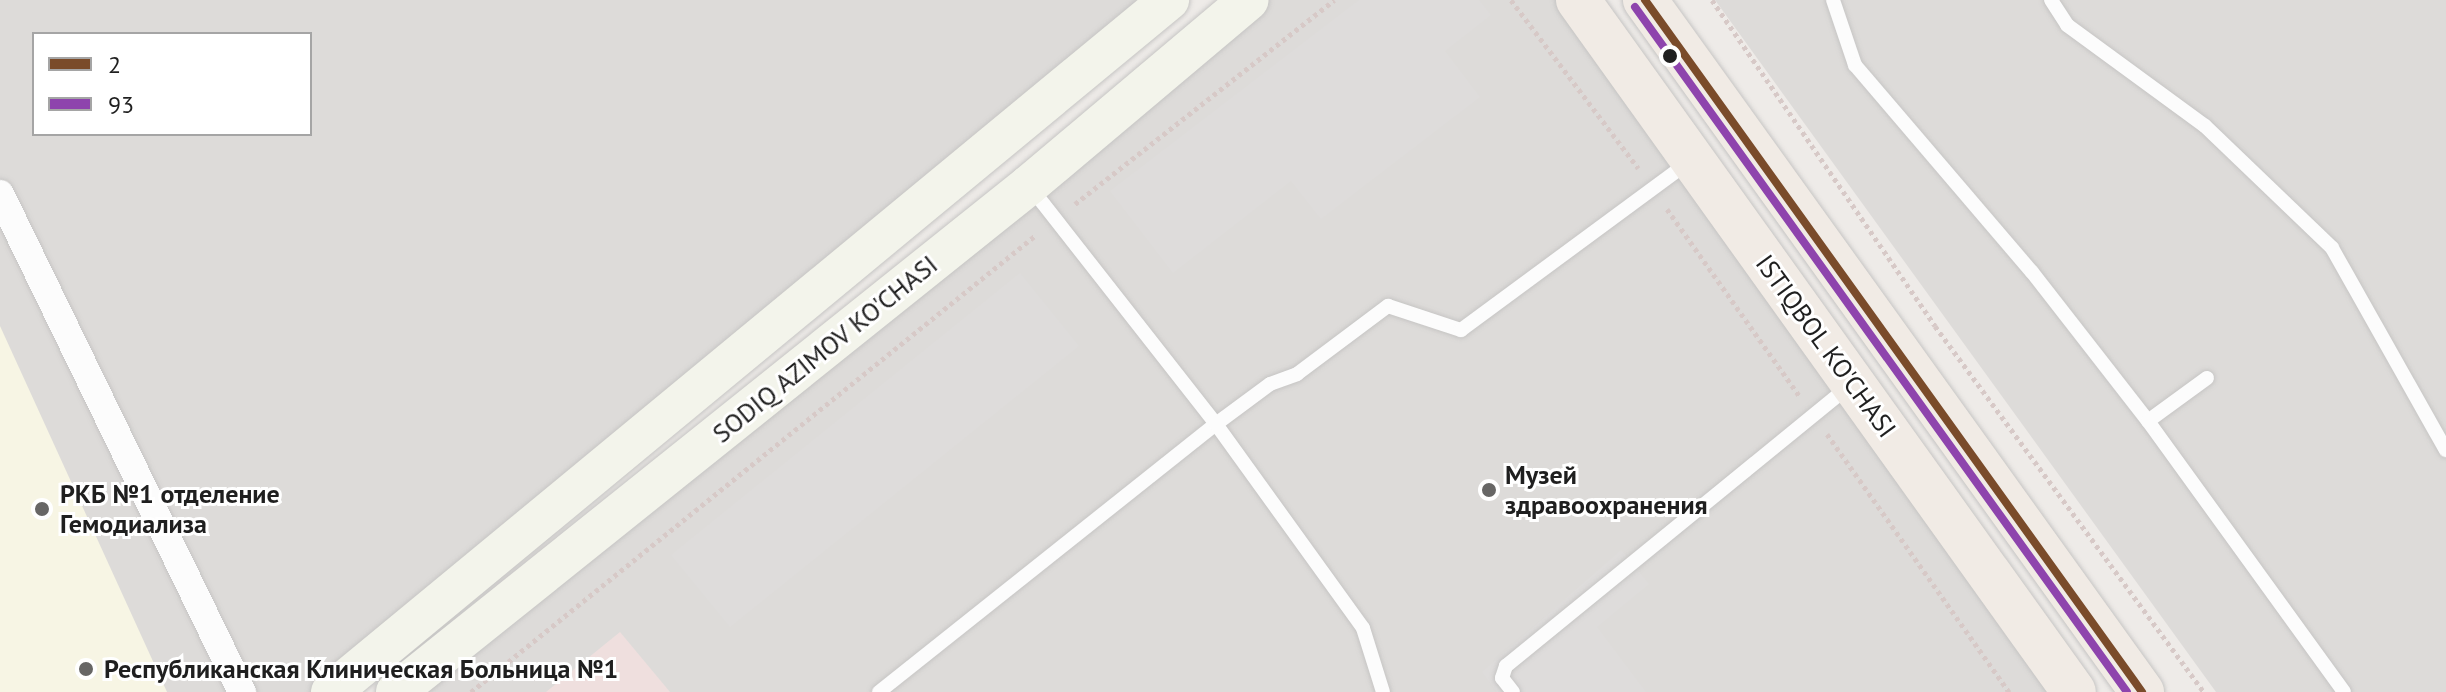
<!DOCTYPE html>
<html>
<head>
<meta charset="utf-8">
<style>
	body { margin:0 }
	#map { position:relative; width:2446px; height:692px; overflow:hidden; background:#eeebe8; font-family:"PT Sans",sans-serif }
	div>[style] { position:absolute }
	.residential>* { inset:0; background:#dddbd9 }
	.commercial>* { inset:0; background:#efdfde }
	.education>* { inset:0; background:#f7f5e4 }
	.parking>* { inset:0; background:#dedcdb }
	.path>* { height:5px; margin-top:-2.5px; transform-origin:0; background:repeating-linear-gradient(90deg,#d7c9c7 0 4px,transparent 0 8px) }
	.roads { filter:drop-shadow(0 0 2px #c6c5c4) drop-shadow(0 0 2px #c6c5c4) }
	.lane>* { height:14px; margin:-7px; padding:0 7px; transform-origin:7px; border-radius:7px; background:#fcfcfc }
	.street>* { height:28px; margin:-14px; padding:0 14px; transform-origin:14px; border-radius:14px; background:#fcfcfc }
	.secondary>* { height:40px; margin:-20px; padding:0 20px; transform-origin:20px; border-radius:20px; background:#f3f4eb }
	.primary>* { height:44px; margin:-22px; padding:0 22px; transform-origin:22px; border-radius:22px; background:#f1ebe5 }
	.bus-1>* { height:8px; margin:-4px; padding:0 4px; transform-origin:4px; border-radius:4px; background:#7a4b2a }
	.bus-2>* { height:8px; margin:-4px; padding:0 4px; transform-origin:4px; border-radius:4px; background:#8e44ad }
	.dots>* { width:22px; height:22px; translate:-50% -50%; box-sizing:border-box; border:4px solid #fff; border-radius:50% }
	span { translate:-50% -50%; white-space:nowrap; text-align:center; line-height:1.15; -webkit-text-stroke:6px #fff; paint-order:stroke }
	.street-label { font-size:26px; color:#1f1f1f }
	.poi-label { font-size:26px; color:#1f1f1f; font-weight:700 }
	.left { translate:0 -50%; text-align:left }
	.legend { position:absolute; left:32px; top:32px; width:280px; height:104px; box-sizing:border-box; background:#fff; border:2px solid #a5a5a5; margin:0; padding:10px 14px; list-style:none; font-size:24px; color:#1f1f1f }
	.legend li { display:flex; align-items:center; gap:16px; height:40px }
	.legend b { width:40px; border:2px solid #a5a5a5 }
</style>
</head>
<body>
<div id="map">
	<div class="residential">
		<i style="clip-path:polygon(evenodd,0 0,1169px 0,331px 692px,0 692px,0 0,34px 34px,310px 34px,310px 134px,34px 134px,34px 34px)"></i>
		<i style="clip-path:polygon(1249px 0,1578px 0,2074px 692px,396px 692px)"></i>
		<i style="clip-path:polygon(1715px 0,2446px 0,2446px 692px,2216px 692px)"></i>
	</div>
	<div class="commercial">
		<i style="clip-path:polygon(620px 632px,670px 692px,546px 692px)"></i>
	</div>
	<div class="education">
		<i style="clip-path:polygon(0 326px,167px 692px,0 692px)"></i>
	</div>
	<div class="parking">
		<i style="clip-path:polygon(1359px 0,1479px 0,1491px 15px,1445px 51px,1480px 97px,1321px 219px,1291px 181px,1173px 273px,1110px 191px)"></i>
		<i style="clip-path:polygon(1020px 273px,1079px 346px,730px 627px,671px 555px)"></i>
		<i style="clip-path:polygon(1621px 550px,1649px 584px,1597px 627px,1646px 692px,1497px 692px,1482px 672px)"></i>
	</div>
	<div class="path">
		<i style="left:1511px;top:0;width:211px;rotate:52.9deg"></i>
		<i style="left:1712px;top:0;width:395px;rotate:55.6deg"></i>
		<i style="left:1935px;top:326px;width:454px;rotate:53.7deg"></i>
		<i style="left:1075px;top:204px;width:330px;rotate:-38.2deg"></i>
		<i style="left:1667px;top:209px;width:230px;rotate:54.7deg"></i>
		<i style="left:1827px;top:434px;width:316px;rotate:54.8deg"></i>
		<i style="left:471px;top:692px;width:727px;rotate:-38.97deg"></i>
	</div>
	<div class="roads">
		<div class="lane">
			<i style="left:1833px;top:0;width:69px;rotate:71.3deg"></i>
			<i style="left:1855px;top:65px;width:272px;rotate:49.5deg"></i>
			<i style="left:2032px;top:272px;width:189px;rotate:52.1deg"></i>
			<i style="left:2148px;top:421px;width:334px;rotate:54.1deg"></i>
			<i style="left:2051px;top:0;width:30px;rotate:57deg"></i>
			<i style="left:2067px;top:25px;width:171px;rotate:36.2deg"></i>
			<i style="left:2205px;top:126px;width:176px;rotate:43.8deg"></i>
			<i style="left:2332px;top:248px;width:232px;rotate:60.6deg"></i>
			<i style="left:2148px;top:421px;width:73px;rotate:-36.1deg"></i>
			<i style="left:879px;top:692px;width:431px;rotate:-38.5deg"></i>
			<i style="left:1216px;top:424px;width:301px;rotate:-128.1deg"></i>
			<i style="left:1383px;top:692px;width:67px;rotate:-107.4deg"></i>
			<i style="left:1363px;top:628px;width:251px;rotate:-125.8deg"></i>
			<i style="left:1216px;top:424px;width:67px;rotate:-36.5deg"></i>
			<i style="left:1270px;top:384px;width:29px;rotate:-20deg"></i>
			<i style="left:1297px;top:374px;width:114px;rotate:-36.8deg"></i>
			<i style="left:1388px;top:306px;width:77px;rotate:18.2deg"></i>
			<i style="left:1461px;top:330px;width:283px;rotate:-36.4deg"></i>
			<i style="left:1513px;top:692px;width:18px;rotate:-128deg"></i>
			<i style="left:1502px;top:678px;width:13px;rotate:-72deg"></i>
			<i style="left:1506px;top:666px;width:441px;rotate:-39.2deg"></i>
		</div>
		<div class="street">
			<i style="left:0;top:194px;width:554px;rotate:64.08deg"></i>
		</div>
		<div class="secondary">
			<i style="left:331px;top:692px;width:1087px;rotate:-39.55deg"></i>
			<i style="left:396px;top:692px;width:811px;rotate:-38.69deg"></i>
			<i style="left:1029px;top:185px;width:287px;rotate:-40.1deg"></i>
		</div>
		<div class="primary">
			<i style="left:1578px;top:0;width:851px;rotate:54.37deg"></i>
			<i style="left:1645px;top:0;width:852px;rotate:54.31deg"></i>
		</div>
	</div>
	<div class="bus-1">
		<i style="left:1645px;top:0;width:852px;rotate:54.31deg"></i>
	</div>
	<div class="bus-2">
		<i style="left:1635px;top:7px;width:843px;rotate:54.31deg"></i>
	</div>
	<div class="dots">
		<i style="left:1670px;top:56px;background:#1f1f1f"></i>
		<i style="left:1489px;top:490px;background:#676665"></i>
		<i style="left:42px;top:509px;background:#676665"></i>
		<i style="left:86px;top:669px;background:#676665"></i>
	</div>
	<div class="street-label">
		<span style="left:1826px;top:346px;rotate:54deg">ISTIQBOL KO'CHASI</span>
		<span style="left:825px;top:349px;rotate:-39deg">SODIQ AZIMOV KO'CHASI</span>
	</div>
	<div class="poi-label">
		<span class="left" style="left:1505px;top:490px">Музей<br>здравоохранения</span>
		<span class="left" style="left:60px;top:509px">РКБ №1 отделение<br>Гемодиализа</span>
		<span class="left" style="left:104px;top:669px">Республиканская Клиническая Больница №1</span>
	</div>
	<ul class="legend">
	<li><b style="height:10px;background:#7a4b2a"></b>2</li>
	<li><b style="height:10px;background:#8e44ad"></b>93</li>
	</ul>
</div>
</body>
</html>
